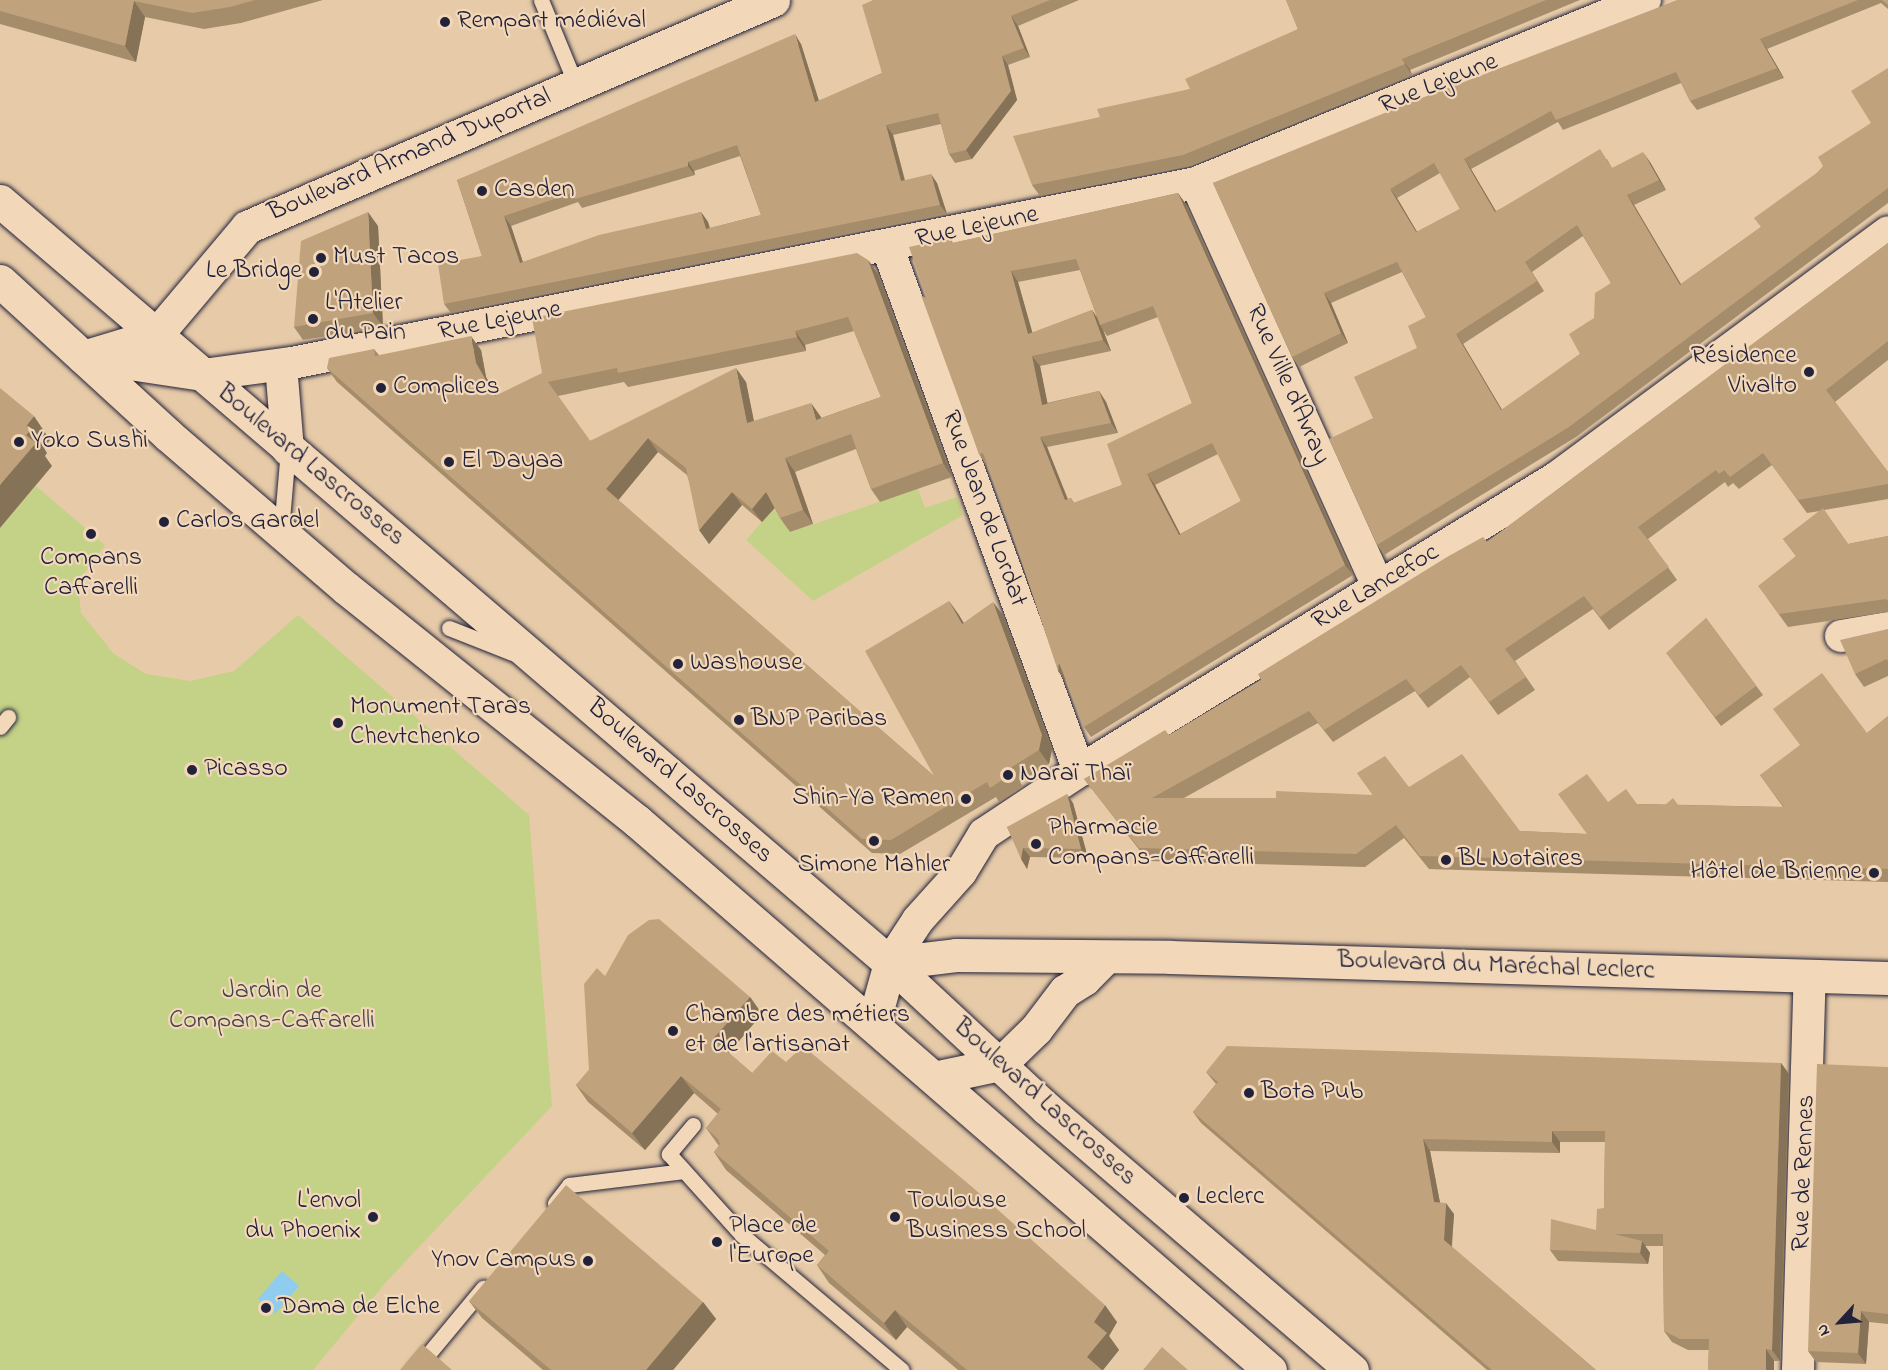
<!DOCTYPE html>
<html>
<head>
<meta charset="utf-8">
<style>
	body { margin:0 }
	#map { position:relative; width:1888px; height:1370px; overflow:hidden; background:#e7cba8; font-family:"Indie Flower",sans-serif }
	div>[style] { position:absolute }
	.green>* { inset:0; background:#c3d286 }
	.water>* { inset:0; background:#8fccef }
	.roads { filter:drop-shadow(0 0 2px #22223b) drop-shadow(0 0 2px #22223b) }
	.service>* { height:15px; margin:-7.5px; padding:0 7.5px; transform-origin:7.5px; border-radius:7.5px; background:#f2d8b9 }
	.minor>* { height:32px; margin:-16px; padding:0 16px; transform-origin:16px; border-radius:16px; background:#f2d8b9 }
	.tertiary>* { height:33px; margin:-16.5px; padding:0 16.5px; transform-origin:16.5px; border-radius:16.5px; background:#f2d8b9 }
	.secondary>* { height:33px; margin:-16.5px; padding:0 16.5px; transform-origin:16.5px; border-radius:16.5px; background:#f2d8b9 }
	.primary>* { height:33px; margin:-16.5px; padding:0 16.5px; transform-origin:16.5px; border-radius:16.5px; background:#f2d8b9 }
	.wall>* { inset:0; background:#a58c6b }
	.shaded-wall>* { inset:0; background:#867257 }
	.building>* { inset:0; background:#c0a37c }
	.dots>* { width:16px; height:16px; translate:-50% -50%; box-sizing:border-box; border:3px solid #f2d8b9; border-radius:50% }
	span { translate:-50% -50%; white-space:nowrap; text-align:center; line-height:1.15; -webkit-text-stroke:4.5px #f2d8b9; paint-order:stroke }
	.poi-label { font-size:26px; color:#22223b }
	.left { translate:0 -50%; text-align:left }
	.right { translate:-100% -50%; text-align:right }
	.street-label { font-size:26px; color:#22223b }
	.park-label { font-size:26px; color:#42454a }
	.north { position:absolute; left:1810px; top:1292px; width:60px; height:60px; -webkit-text-stroke:4px #f2d8b9; paint-order:stroke; rotate:244deg; font-size:16px; font-weight:700; line-height:24px; text-align:center; color:#22223b }
	.north::after { content:''; display:block; margin:auto; width:21px; height:27px; background:#22223b; clip-path:polygon(50% 0,100% 100%,50% 72%,0 100%) }
</style>
</head>
<body>
<div id="map">
	<div class="green">
		<i style="clip-path:polygon(36px 486px,105px 545px,82px 576px,79px 594px,81px 613px,114px 654px,146px 674px,190px 681px,234px 671px,298px 615px,529px 815px,552px 1106px,387px 1281px,313px 1370px,0 1370px,0 528px)"></i>
		<i style="clip-path:polygon(918px 489px,925px 508px,957px 497px,963px 515px,813px 601px,746px 540px,776px 506px,790px 532px)"></i>
	</div>
	<div class="water">
		<i style="clip-path:polygon(282px 1271px,299px 1286px,275px 1314px,258px 1299px)"></i>
	</div>
	<div class="roads">
		<div class="service">
			<i style="left:541px;top:0;width:92px;rotate:67.6deg"></i>
			<i style="left:281px;top:531px;width:81px;rotate:-85.1deg"></i>
			<i style="left:449px;top:628px;width:68px;rotate:21.6deg"></i>
			<i style="left:0;top:727px;width:13px;rotate:-51deg"></i>
			<i style="left:693px;top:1125px;width:38px;rotate:130deg"></i>
			<i style="left:669px;top:1154px;width:109px;rotate:48deg"></i>
			<i style="left:742px;top:1235px;width:209px;rotate:40.2deg"></i>
			<i style="left:555px;top:1203px;width:23px;rotate:-52deg"></i>
			<i style="left:569px;top:1185px;width:116px;rotate:-6.9deg"></i>
			<i style="left:415px;top:1370px;width:107px;rotate:-50.3deg"></i>
		</div>
		<div class="minor">
			<i style="left:1196px;top:183px;width:442px;rotate:65.7deg"></i>
			<i style="left:887px;top:246px;width:559px;rotate:69.91deg"></i>
			<i style="left:83px;top:357px;width:121px;rotate:8.5deg"></i>
			<i style="left:203px;top:375px;width:90px;rotate:-7.7deg"></i>
			<i style="left:292px;top:363px;width:922px;rotate:-11.26deg"></i>
			<i style="left:1196px;top:183px;width:485px;rotate:-22.2deg"></i>
			<i style="left:281px;top:365px;width:85px;rotate:85.3deg"></i>
			<i style="left:1841px;top:636px;width:48px;rotate:-9.7deg"></i>
			<i style="left:890px;top:963px;width:51px;rotate:-56.9deg"></i>
			<i style="left:918px;top:920px;width:64px;rotate:-48.1deg"></i>
			<i style="left:961px;top:872px;width:44px;rotate:-58.8deg"></i>
			<i style="left:984px;top:834px;width:114px;rotate:-33.6deg"></i>
			<i style="left:1079px;top:771px;width:560px;rotate:-31.56deg"></i>
			<i style="left:1556px;top:478px;width:413px;rotate:-36.5deg"></i>
			<i style="left:1798px;top:1370px;width:394px;rotate:-88.3deg"></i>
		</div>
		<div class="tertiary">
			<i style="left:83px;top:357px;width:76px;rotate:-16.8deg"></i>
			<i style="left:156px;top:335px;width:141px;rotate:-49.9deg"></i>
			<i style="left:247px;top:227px;width:573px;rotate:-23.34deg"></i>
		</div>
		<div class="secondary">
			<i style="left:873px;top:1024px;width:63px;rotate:-74.4deg"></i>
			<i style="left:890px;top:963px;width:66px;rotate:-6.9deg"></i>
			<i style="left:956px;top:955px;width:214px;rotate:0.5deg"></i>
			<i style="left:1170px;top:957px;width:718px;rotate:1.68deg"></i>
			<i style="left:934px;top:1078px;width:67px;rotate:-12deg"></i>
			<i style="left:1000px;top:1064px;width:50px;rotate:-44.2deg"></i>
			<i style="left:1036px;top:1029px;width:48px;rotate:-52.7deg"></i>
			<i style="left:1065px;top:991px;width:22px;rotate:-32deg"></i>
			<i style="left:1084px;top:979px;width:28px;rotate:-45deg"></i>
		</div>
		<div class="primary">
			<i style="left:0;top:201px;width:1172px;rotate:40.57deg"></i>
			<i style="left:890px;top:963px;width:213px;rotate:42.9deg"></i>
			<i style="left:1046px;top:1108px;width:403px;rotate:40.6deg"></i>
			<i style="left:0;top:281px;width:228px;rotate:42.5deg"></i>
			<i style="left:168px;top:435px;width:235px;rotate:40.7deg"></i>
			<i style="left:346px;top:588px;width:373px;rotate:38.7deg"></i>
			<i style="left:637px;top:821px;width:838px;rotate:40.94deg"></i>
		</div>
	</div>
	<div class="wall">
		<i style="clip-path:polygon(0 0,323px 0,241px 23px,204px 29px,145px 17px,136px 62px,0 24px)"></i>
		<i style="clip-path:polygon(evenodd,873px 0,1079px 0,1018px 26px,1030px 57px,1008px 65px,1017px 100px,972px 159px,955px 163px,949px 154px,941px 124px,893px 135px,905px 180px,937px 183px,947px 214px,451px 313px,444px 304px,482px 256px,457px 180px,801px 44px,819px 101px,882px 73px,873px 0,740px 156px,761px 215px,710px 228px,708px 222px,701px 212px,523px 262px,511px 226px,578px 202px,582px 208px,695px 175px,694px 171px,740px 156px)"></i>
		<i style="clip-path:polygon(1286px 0,1580px 0,1410px 70px,1412px 75px,1191px 166px,1040px 196px,1032px 185px,1100px 117px,1190px 89px,1298px 29px)"></i>
		<i style="clip-path:polygon(evenodd,1678px 0,1888px 0,1888px 9px,1881px 3px,1767px 49px,1784px 78px,1697px 110px,1690px 101px,1681px 83px,1563px 130px,1558px 122px,1471px 169px,1496px 211px,1607px 159px,1612px 168px,1650px 162px,1666px 190px,1634px 205px,1681px 284px,1761px 227px,1818px 172px,1871px 123px,1888px 68px,1888px 203px,1576px 437px,1384px 555px,1377px 545px,1373px 418px,1417px 348px,1426px 317px,1402px 272px,1331px 303px,1348px 343px,1299px 367px,1292px 357px,1213px 183px,1678px 0,1440px 173px,1460px 209px,1417px 232px,1397px 198px,1440px 173px,1678px 0,1583px 236px,1611px 283px,1594px 318px,1580px 354px,1502px 410px,1463px 344px,1544px 291px,1532px 272px,1583px 236px)"></i>
		<i style="clip-path:polygon(evenodd,1178px 193px,1185px 203px,1353px 575px,1091px 737px,1084px 727px,1066px 679px,1065px 681px,988px 464px,986px 465px,979px 454px,927px 299px,950px 238px,953px 243px,1178px 193px,1080px 270px,1097px 317px,1092px 310px,1032px 333px,1018px 282px,1080px 270px,1178px 193px,1158px 317px,1192px 403px,1122px 485px,1074px 503px,1071px 498px,1068px 499px,1047px 447px,1118px 433px,1106px 402px,1099px 391px,1047px 403px,1040px 366px,1111px 351px,1103px 330px,1107px 336px,1158px 317px,1178px 193px,1218px 454px,1241px 501px,1180px 534px,1155px 485px,1218px 454px)"></i>
		<i style="clip-path:polygon(378px 226px,383px 327px,303px 340px,294px 327px)"></i>
		<i style="clip-path:polygon(1888px 243px,1888px 360px,1835px 402px,1888px 472px,1888px 499px,1824px 510px,1848px 544px,1888px 536px,1888px 612px,1788px 627px,1767px 598px,1796px 556px,1783px 539px,1820px 511px,1807px 513px,1772px 465px,1739px 489px,1733px 483px,1728px 487px,1725px 482px,1648px 539px,1677px 580px,1609px 630px,1593px 609px,1515px 661px,1535px 690px,1498px 715px,1470px 677px,1428px 708px,1415px 691px,1333px 742px,1318px 723px,1184px 798px,1276px 798px,1373px 795px,1357px 773px,1409px 787px,1520px 831px,1587px 834px,1608px 802px,1637px 804px,1783px 807px,1760px 775px,1867px 733px,1888px 716px,1888px 882px,1429px 869px,1404px 838px,1365px 867px,1148px 861px,1084px 779px,1169px 735px,1261px 680px,1487px 542px)"></i>
		<i style="clip-path:polygon(evenodd,868px 260px,878px 274px,952px 477px,880px 502px,871px 489px,856px 449px,795px 472px,813px 524px,790px 532px,780px 518px,775px 508px,762px 522px,742px 505px,709px 544px,687px 475px,658px 452px,618px 500px,934px 776px,949px 601px,964px 623px,1003px 615px,1052px 749px,1049px 764px,1020px 782px,1023px 787px,999px 802px,996px 797px,900px 854px,872px 853px,337px 382px,327px 368px,374px 349px,379px 355px,481px 350px,486px 377px,497px 395px,868px 260px,854px 331px,881px 397px,821px 418px,754px 421px,746px 382px,590px 441px,558px 396px,624px 382px,628px 387px,806px 351px,805px 345px,854px 331px)"></i>
		<i style="clip-path:polygon(1706px 618px,1763px 695px,1721px 726px,1673px 662px)"></i>
		<i style="clip-path:polygon(1888px 629px,1888px 676px,1864px 687px,1855px 674px)"></i>
		<i style="clip-path:polygon(1073px 803px,1088px 858px,1030px 857px,1027px 869px,1007px 827px)"></i>
		<i style="clip-path:polygon(605px 976px,750px 997px,762px 1014px,729px 1053px,752px 1073px,1117px 1322px,1109px 1336px,1119px 1350px,1103px 1370px,958px 1370px,907px 1327px,896px 1340px,829px 1283px,817px 1265px,825px 1255px,726px 1170px,714px 1152px,719px 1146px,706px 1128px,718px 1114px,694px 1093px,645px 1150px,588px 1102px,576px 1085px,589px 1070px)"></i>
		<i style="clip-path:polygon(1781px 1063px,1789px 1074px,1780px 1361px,1774px 1361px,1774px 1370px,1708px 1370px,1709px 1350px,1688px 1350px,1672px 1342px,1664px 1331px,1663px 1246px,1645px 1246px,1650px 1253px,1648px 1264px,1558px 1261px,1550px 1250px,1596px 1230px,1604px 1208px,1605px 1142px,1560px 1142px,1560px 1153px,1430px 1151px,1440px 1203px,1454px 1214px,1452px 1247px,1596px 1370px,1487px 1370px,1201px 1123px,1193px 1112px,1216px 1084px,1206px 1072px)"></i>
		<i style="clip-path:polygon(1888px 1067px,1888px 1324px,1869px 1322px,1866px 1364px,1816px 1362px,1808px 1351px)"></i>
		<i style="clip-path:polygon(469px 1301px,703px 1302px,716px 1319px,673px 1370px,543px 1370px,482px 1318px)"></i>
	</div>
	<div class="shaded-wall">
		<i style="clip-path:polygon(134px 1px,145px 17px,136px 62px,125px 46px)"></i>
		<i style="clip-path:polygon(1011px 16px,1018px 26px,1030px 57px,1024px 48px)"></i>
		<i style="clip-path:polygon(795px 34px,801px 44px,822px 111px,815px 102px)"></i>
		<i style="clip-path:polygon(1760px 39px,1767px 49px,1784px 78px,1777px 68px)"></i>
		<i style="clip-path:polygon(1002px 56px,1008px 65px,1017px 100px,972px 159px,966px 150px)"></i>
		<i style="clip-path:polygon(1402px 59px,1410px 70px,1412px 75px,1405px 64px)"></i>
		<i style="clip-path:polygon(886px 125px,893px 135px,907px 190px,901px 181px)"></i>
		<i style="clip-path:polygon(1643px 152px,1650px 162px,1666px 190px,1659px 180px)"></i>
		<i style="clip-path:polygon(1464px 159px,1471px 169px,1502px 222px,1495px 212px)"></i>
		<i style="clip-path:polygon(688px 162px,694px 171px,695px 175px,688px 166px)"></i>
		<i style="clip-path:polygon(931px 174px,937px 183px,947px 214px,940px 205px)"></i>
		<i style="clip-path:polygon(1390px 189px,1397px 198px,1423px 242px,1416px 232px)"></i>
		<i style="clip-path:polygon(1178px 193px,1185px 203px,1353px 575px,1345px 565px)"></i>
		<i style="clip-path:polygon(1627px 195px,1634px 205px,1687px 295px,1680px 285px)"></i>
		<i style="clip-path:polygon(368px 212px,378px 226px,383px 327px,373px 313px)"></i>
		<i style="clip-path:polygon(701px 212px,708px 222px,712px 238px,706px 229px)"></i>
		<i style="clip-path:polygon(504px 216px,511px 226px,526px 272px,520px 263px)"></i>
		<i style="clip-path:polygon(868px 260px,878px 274px,952px 477px,943px 463px)"></i>
		<i style="clip-path:polygon(1011px 271px,1018px 282px,1036px 345px,1028px 334px)"></i>
		<i style="clip-path:polygon(1324px 293px,1331px 303px,1348px 343px,1341px 333px)"></i>
		<i style="clip-path:polygon(1092px 310px,1099px 321px,1100px 325px,1103px 330px,1111px 351px,1103px 340px)"></i>
		<i style="clip-path:polygon(795px 331px,805px 345px,806px 351px,797px 337px)"></i>
		<i style="clip-path:polygon(1456px 334px,1463px 344px,1508px 420px,1501px 410px)"></i>
		<i style="clip-path:polygon(471px 336px,481px 350px,486px 377px,505px 410px,495px 396px,476px 363px)"></i>
		<i style="clip-path:polygon(1032px 356px,1040px 366px,1050px 415px,1042px 405px)"></i>
		<i style="clip-path:polygon(736px 368px,746px 382px,757px 437px,747px 423px)"></i>
		<i style="clip-path:polygon(1099px 391px,1106px 402px,1118px 433px,1111px 423px)"></i>
		<i style="clip-path:polygon(811px 403px,821px 417px,826px 434px,816px 420px)"></i>
		<i style="clip-path:polygon(34px 416px,50px 440px,44px 448px,47px 453px,45px 456px,52px 466px,0 528px,0 485px,26px 435px,26px 426px)"></i>
		<i style="clip-path:polygon(1040px 437px,1047px 447px,1072px 511px,1065px 500px)"></i>
		<i style="clip-path:polygon(648px 438px,658px 452px,616px 503px,606px 489px)"></i>
		<i style="clip-path:polygon(785px 458px,795px 472px,813px 524px,803px 510px)"></i>
		<i style="clip-path:polygon(1147px 474px,1155px 485px,1186px 545px,1179px 535px)"></i>
		<i style="clip-path:polygon(732px 492px,742px 505px,709px 544px,699px 530px)"></i>
		<i style="clip-path:polygon(766px 492px,776px 506px,762px 522px,752px 509px)"></i>
		<i style="clip-path:polygon(949px 601px,959px 615px,972px 638px,962px 624px)"></i>
		<i style="clip-path:polygon(993px 602px,1003px 615px,1052px 749px,1049px 764px,1039px 750px)"></i>
		<i style="clip-path:polygon(1059px 663px,1067px 674px,1065px 681px,1058px 671px)"></i>
		<i style="clip-path:polygon(1067px 794px,1073px 803px,1088px 858px,1081px 849px)"></i>
		<i style="clip-path:polygon(1023px 848px,1030px 857px,1027px 869px,1021px 859px)"></i>
		<i style="clip-path:polygon(750px 997px,762px 1014px,725px 1057px,713px 1039px)"></i>
		<i style="clip-path:polygon(1781px 1063px,1789px 1074px,1780px 1361px,1772px 1350px)"></i>
		<i style="clip-path:polygon(681px 1076px,694px 1093px,645px 1150px,632px 1133px)"></i>
		<i style="clip-path:polygon(1552px 1131px,1560px 1142px,1560px 1153px,1552px 1142px)"></i>
		<i style="clip-path:polygon(1423px 1139px,1430px 1151px,1442px 1213px,1434px 1202px)"></i>
		<i style="clip-path:polygon(1446px 1203px,1454px 1214px,1451px 1252px,1444px 1240px)"></i>
		<i style="clip-path:polygon(1642px 1241px,1650px 1253px,1648px 1264px,1640px 1253px)"></i>
		<i style="clip-path:polygon(703px 1302px,716px 1319px,673px 1370px,646px 1370px)"></i>
		<i style="clip-path:polygon(1105px 1305px,1117px 1322px,1109px 1336px,1119px 1350px,1103px 1370px,1096px 1370px,1087px 1357px,1094px 1322px)"></i>
		<i style="clip-path:polygon(895px 1310px,907px 1327px,896px 1340px,884px 1323px)"></i>
		<i style="clip-path:polygon(1861px 1311px,1869px 1322px,1866px 1364px,1858px 1353px)"></i>
		<i style="clip-path:polygon(1766px 1349px,1774px 1361px,1774px 1370px,1766px 1370px)"></i>
	</div>
	<div class="building">
		<i style="clip-path:polygon(0 0,255px 0,230px 7px,192px 13px,134px 1px,125px 46px,0 11px)"></i>
		<i style="clip-path:polygon(evenodd,873px 0,1050px 0,1011px 16px,1024px 48px,1002px 56px,1011px 91px,966px 150px,949px 154px,938px 113px,886px 125px,901px 181px,931px 174px,940px 205px,444px 304px,438px 264px,482px 256px,457px 180px,795px 34px,815px 102px,832px 95px,882px 73px,862px 5px,873px 0,737px 145px,761px 215px,706px 229px,701px 212px,599px 235px,520px 263px,504px 216px,572px 193px,575px 199px,688px 166px,688px 162px,737px 145px)"></i>
		<i style="clip-path:polygon(1286px 0,1546px 0,1402px 59px,1405px 64px,1183px 155px,1032px 185px,1013px 136px,1100px 117px,1097px 109px,1190px 89px,1185px 79px,1298px 29px)"></i>
		<i style="clip-path:polygon(evenodd,1678px 0,1858px 0,1760px 39px,1777px 68px,1690px 101px,1676px 72px,1556px 120px,1551px 111px,1464px 159px,1495px 212px,1600px 149px,1612px 168px,1643px 152px,1659px 180px,1627px 195px,1680px 285px,1761px 227px,1754px 218px,1818px 172px,1823px 166px,1818px 157px,1871px 123px,1851px 91px,1888px 68px,1888px 188px,1569px 427px,1377px 545px,1329px 439px,1373px 418px,1354px 377px,1417px 348px,1408px 326px,1426px 317px,1397px 262px,1324px 293px,1341px 333px,1292px 357px,1213px 183px,1419px 99px,1678px 0,1434px 163px,1460px 209px,1416px 232px,1390px 189px,1434px 163px,1678px 0,1577px 225px,1611px 283px,1595px 293px,1594px 318px,1569px 334px,1580px 354px,1501px 410px,1456px 334px,1537px 281px,1525px 262px,1577px 225px)"></i>
		<i style="clip-path:polygon(1882px 0,1888px 0,1888px 5px)"></i>
		<i style="clip-path:polygon(evenodd,1178px 193px,1345px 565px,1084px 727px,1059px 663px,1058px 671px,1002px 503px,983px 453px,979px 454px,921px 295px,927px 299px,909px 247px,950px 238px,952px 243px,1178px 193px,1076px 259px,1100px 325px,1153px 306px,1192px 403px,1107px 444px,1122px 485px,1073px 503px,1071px 498px,1065px 500px,1040px 437px,1111px 423px,1099px 391px,1042px 405px,1032px 356px,1103px 340px,1092px 310px,1028px 334px,1011px 271px,1076px 259px,1178px 193px,1212px 443px,1241px 501px,1179px 535px,1147px 474px,1212px 443px)"></i>
		<i style="clip-path:polygon(368px 212px,373px 313px,294px 327px,301px 241px)"></i>
		<i style="clip-path:polygon(1888px 243px,1888px 341px,1826px 390px,1888px 472px,1888px 484px,1798px 500px,1763px 453px,1730px 477px,1724px 470px,1719px 474px,1716px 470px,1638px 527px,1669px 567px,1600px 617px,1584px 596px,1505px 649px,1526px 677px,1489px 702px,1461px 665px,1419px 695px,1406px 679px,1324px 730px,1309px 711px,1152px 798px,1276px 798px,1276px 791px,1373px 795px,1357px 773px,1385px 756px,1409px 787px,1462px 754px,1520px 831px,1587px 834px,1558px 794px,1587px 774px,1608px 802px,1626px 789px,1637px 804px,1665px 805px,1673px 798px,1678px 805px,1784px 807px,1760px 775px,1800px 745px,1773px 709px,1822px 673px,1867px 733px,1888px 716px,1888px 869px,1420px 856px,1396px 825px,1356px 854px,1139px 848px,1084px 779px,1165px 730px,1169px 735px,1261px 680px,1258px 674px,1447px 557px,1483px 537px,1487px 542px)"></i>
		<i style="clip-path:polygon(evenodd,857px 253px,868px 260px,943px 463px,871px 489px,851px 434px,785px 458px,803px 510px,780px 518px,766px 492px,752px 509px,732px 492px,699px 530px,686px 468px,648px 438px,606px 489px,934px 776px,865px 651px,949px 601px,962px 624px,993px 602px,1042px 735px,1039px 750px,1010px 768px,1013px 773px,990px 788px,987px 782px,891px 840px,862px 839px,327px 368px,329px 358px,374px 349px,375px 356px,471px 336px,476px 363px,495px 396px,542px 373px,532px 318px,857px 253px,848px 317px,881px 397px,816px 420px,811px 403px,747px 423px,736px 368px,590px 441px,548px 382px,617px 368px,618px 373px,797px 337px,795px 331px,848px 317px)"></i>
		<i style="clip-path:polygon(0 388px,34px 416px,26px 426px,31px 430px,26px 435px,36px 443px,0 485px)"></i>
		<i style="clip-path:polygon(1823px 508px,1848px 544px,1888px 536px,1888px 601px,1886px 599px,1779px 614px,1758px 586px,1796px 556px,1783px 539px)"></i>
		<i style="clip-path:polygon(1706px 618px,1756px 686px,1715px 717px,1666px 653px)"></i>
		<i style="clip-path:polygon(1888px 629px,1888px 662px,1887px 659px,1855px 674px,1840px 640px)"></i>
		<i style="clip-path:polygon(1067px 794px,1081px 849px,1023px 848px,1021px 859px,1007px 827px)"></i>
		<i style="clip-path:polygon(659px 919px,750px 997px,713px 1039px,752px 1073px,772px 1051px,786px 1062px,803px 1046px,971px 1186px,1105px 1305px,1094px 1322px,1107px 1333px,1087px 1357px,1102px 1370px,967px 1370px,895px 1310px,884px 1323px,817px 1265px,829px 1251px,714px 1152px,720px 1144px,718px 1139px,706px 1128px,721px 1109px,681px 1076px,632px 1133px,576px 1085px,589px 1070px,584px 984px,597px 968px,605px 976px,628px 935px,649px 920px)"></i>
		<i style="clip-path:polygon(1227px 1046px,1781px 1063px,1772px 1350px,1766px 1349px,1766px 1370px,1708px 1370px,1709px 1339px,1680px 1339px,1664px 1331px,1663px 1234px,1614px 1234px,1642px 1241px,1640px 1253px,1550px 1250px,1551px 1219px,1596px 1230px,1597px 1209px,1604px 1208px,1605px 1131px,1552px 1131px,1552px 1142px,1423px 1139px,1434px 1202px,1446px 1203px,1444px 1240px,1596px 1370px,1492px 1370px,1193px 1112px,1218px 1082px,1206px 1072px)"></i>
		<i style="clip-path:polygon(1817px 1064px,1888px 1067px,1888px 1314px,1861px 1311px,1858px 1353px,1808px 1351px)"></i>
		<i style="clip-path:polygon(566px 1185px,703px 1302px,646px 1370px,551px 1370px,469px 1301px)"></i>
		<i style="clip-path:polygon(422px 1344px,452px 1370px,400px 1370px)"></i>
		<i style="clip-path:polygon(1162px 1347px,1188px 1370px,1143px 1370px)"></i>
	</div>
	<div class="dots">
		<i style="left:445px;top:22px;background:#22223b"></i>
		<i style="left:482px;top:191px;background:#22223b"></i>
		<i style="left:321px;top:258px;background:#22223b"></i>
		<i style="left:314px;top:272px;background:#22223b"></i>
		<i style="left:313px;top:319px;background:#22223b"></i>
		<i style="left:1809px;top:372px;background:#22223b"></i>
		<i style="left:381px;top:388px;background:#22223b"></i>
		<i style="left:19px;top:442px;background:#22223b"></i>
		<i style="left:449px;top:462px;background:#22223b"></i>
		<i style="left:164px;top:522px;background:#22223b"></i>
		<i style="left:91px;top:534px;background:#22223b"></i>
		<i style="left:678px;top:664px;background:#22223b"></i>
		<i style="left:739px;top:720px;background:#22223b"></i>
		<i style="left:338px;top:723px;background:#22223b"></i>
		<i style="left:192px;top:770px;background:#22223b"></i>
		<i style="left:1008px;top:775px;background:#22223b"></i>
		<i style="left:966px;top:799px;background:#22223b"></i>
		<i style="left:874px;top:841px;background:#22223b"></i>
		<i style="left:1036px;top:844px;background:#22223b"></i>
		<i style="left:1446px;top:860px;background:#22223b"></i>
		<i style="left:1874px;top:873px;background:#22223b"></i>
		<i style="left:673px;top:1031px;background:#22223b"></i>
		<i style="left:1249px;top:1093px;background:#22223b"></i>
		<i style="left:1184px;top:1198px;background:#22223b"></i>
		<i style="left:373px;top:1217px;background:#22223b"></i>
		<i style="left:895px;top:1217px;background:#22223b"></i>
		<i style="left:717px;top:1242px;background:#22223b"></i>
		<i style="left:588px;top:1261px;background:#22223b"></i>
		<i style="left:266px;top:1308px;background:#22223b"></i>
	</div>
	<div class="poi-label">
		<span class="left" style="left:457px;top:22px">Rempart médiéval</span>
		<span class="left" style="left:494px;top:191px">Casden</span>
		<span class="left" style="left:333px;top:258px">Must Tacos</span>
		<span class="right" style="left:302px;top:272px">Le Bridge</span>
		<span class="left" style="left:325px;top:319px">L'Atelier<br>du Pain</span>
		<span class="right" style="left:1797px;top:372px">Résidence<br>Vivalto</span>
		<span class="left" style="left:393px;top:388px">Complices</span>
		<span class="left" style="left:31px;top:442px">Yoko Sushi</span>
		<span class="left" style="left:461px;top:462px">El Dayaa</span>
		<span class="left" style="left:176px;top:522px">Carlos Gardel</span>
		<span style="left:91px;top:574px">Compans<br>Caffarelli</span>
		<span class="left" style="left:690px;top:664px">Washouse</span>
		<span class="left" style="left:350px;top:723px">Monument Taras<br>Chevtchenko</span>
		<span class="left" style="left:751px;top:720px">BNP Paribas</span>
		<span class="left" style="left:204px;top:770px">Picasso</span>
		<span class="left" style="left:1020px;top:775px">Naraï Thaï</span>
		<span class="right" style="left:954px;top:799px">Shin-Ya Ramen</span>
		<span class="left" style="left:1048px;top:844px">Pharmacie<br>Compans-Caffarelli</span>
		<span class="left" style="left:1458px;top:860px">BL Notaires</span>
		<span style="left:874px;top:866px">Simone Mahler</span>
		<span class="right" style="left:1862px;top:873px">Hôtel de Brienne</span>
		<span class="left" style="left:685px;top:1031px">Chambre des métiers<br>et de l'artisanat</span>
		<span class="left" style="left:1261px;top:1093px">Bota Pub</span>
		<span class="left" style="left:1196px;top:1198px">Leclerc</span>
		<span class="right" style="left:361px;top:1217px">L'envol<br>du Phoenix</span>
		<span class="left" style="left:907px;top:1217px">Toulouse<br>Business School</span>
		<span class="left" style="left:729px;top:1242px">Place de<br>l'Europe</span>
		<span class="right" style="left:576px;top:1261px">Ynov Campus</span>
		<span class="left" style="left:278px;top:1308px">Dama de Elche</span>
	</div>
	<div class="street-label">
		<span style="left:1439px;top:85px;rotate:-22deg">Rue Lejeune</span>
		<span style="left:410px;top:156px;rotate:-23deg">Boulevard Armand Duportal</span>
		<span style="left:977px;top:228px;rotate:-12deg">Rue Lejeune</span>
		<span style="left:500px;top:322px;rotate:-11deg">Rue Lejeune</span>
		<span style="left:1287px;top:385px;rotate:66deg">Rue Ville d'Avray</span>
		<span style="left:310px;top:466px;rotate:40deg">Boulevard Lascrosses</span>
		<span style="left:983px;top:509px;rotate:70deg">Rue Jean de Lordat</span>
		<span style="left:1376px;top:588px;rotate:-31deg">Rue Lancefoc</span>
		<span style="left:679px;top:782px;rotate:41deg">Boulevard Lascrosses</span>
		<span style="left:1496px;top:967px;rotate:2deg">Boulevard du Maréchal Leclerc</span>
		<span style="left:1044px;top:1103px;rotate:42deg">Boulevard Lascrosses</span>
		<span style="left:1805px;top:1173px;rotate:-88deg">Rue de Rennes</span>
	</div>
	<div class="park-label">
		<span style="left:272px;top:1007px">Jardin de<br>Compans-Caffarelli</span>
	</div>
	<div class="north">N</div>
</div>
</body>
</html>
